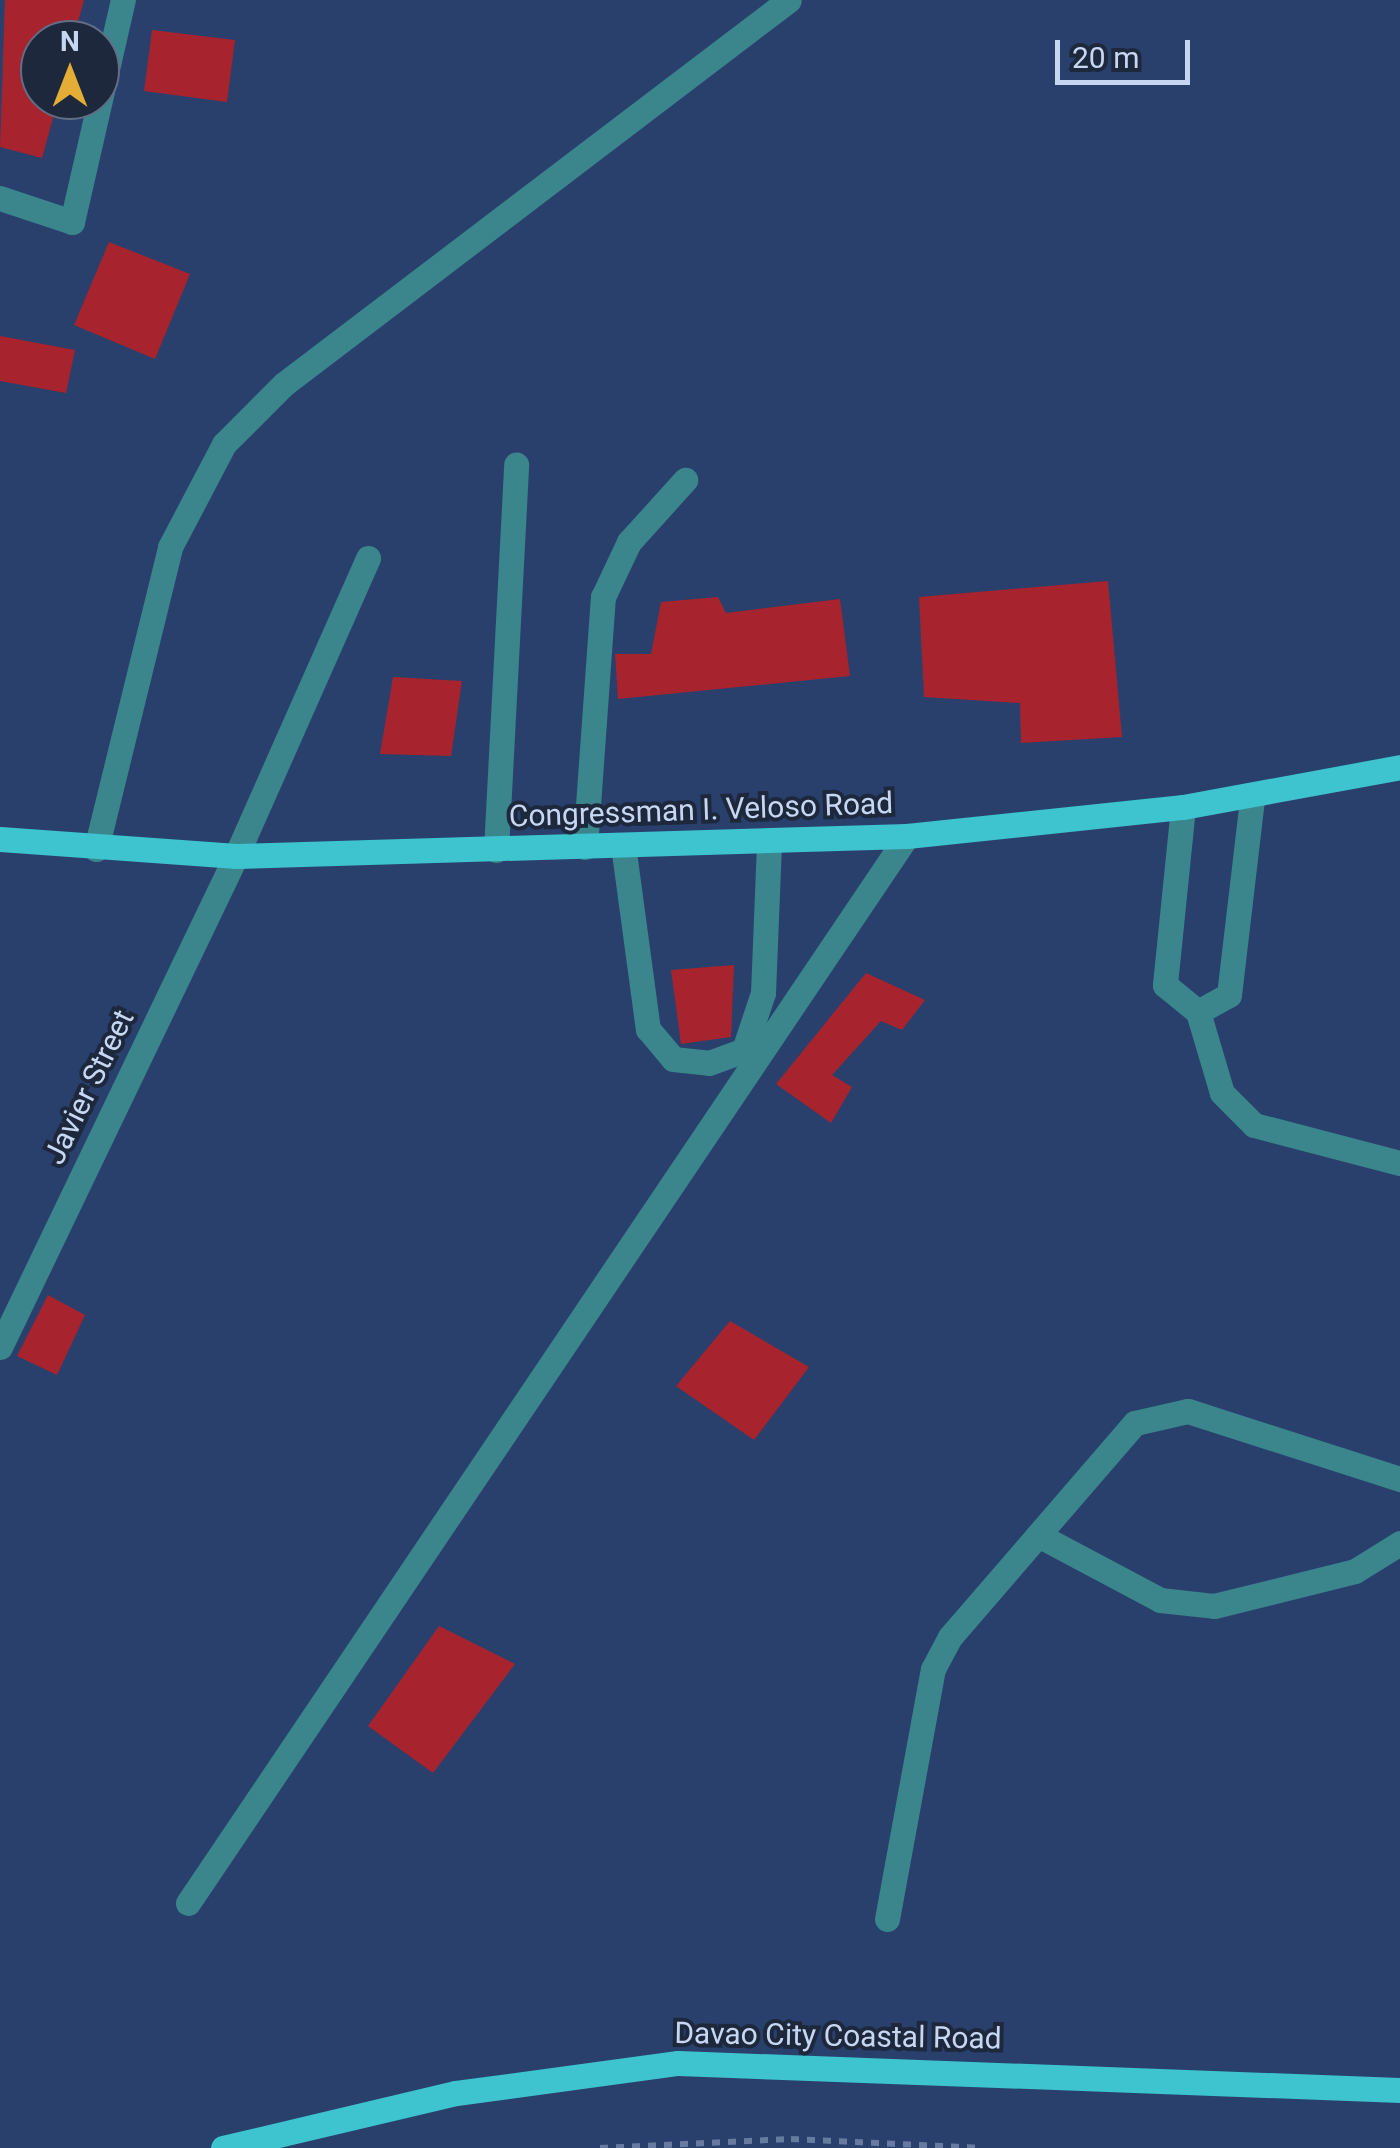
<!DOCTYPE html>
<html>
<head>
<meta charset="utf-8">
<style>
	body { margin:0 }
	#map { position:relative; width:1400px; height:2148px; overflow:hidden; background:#29406d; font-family:Roboto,sans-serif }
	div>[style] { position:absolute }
	.building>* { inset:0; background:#a7232e }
	.path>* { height:6px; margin-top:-3px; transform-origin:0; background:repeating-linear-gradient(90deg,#677ba1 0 8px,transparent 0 16px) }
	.minor>* { height:25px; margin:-12.5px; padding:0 12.5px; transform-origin:12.5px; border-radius:12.5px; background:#3a868c }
	.major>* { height:25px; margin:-12.5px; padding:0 12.5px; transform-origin:12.5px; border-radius:12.5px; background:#3dc4ce }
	span { translate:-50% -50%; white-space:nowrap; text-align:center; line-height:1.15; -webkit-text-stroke:8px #1d283c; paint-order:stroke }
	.street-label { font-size:30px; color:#c7d7f2 }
	.north { position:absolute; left:20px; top:20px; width:100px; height:100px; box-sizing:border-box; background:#1d283c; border:2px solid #616e85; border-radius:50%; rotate:0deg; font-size:28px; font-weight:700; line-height:40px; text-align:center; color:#c7d7f2 }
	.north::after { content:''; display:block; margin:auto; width:35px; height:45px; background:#e4ad35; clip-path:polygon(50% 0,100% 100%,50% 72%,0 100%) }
	.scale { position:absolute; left:1055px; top:40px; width:135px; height:45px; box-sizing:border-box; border:5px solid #c7d7f2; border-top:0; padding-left:12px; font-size:30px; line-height:35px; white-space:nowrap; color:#c7d7f2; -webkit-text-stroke:8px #1d283c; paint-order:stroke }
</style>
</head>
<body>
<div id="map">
	<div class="building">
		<i style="clip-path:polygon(5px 0,84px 0,73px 40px,40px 40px,40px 100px,58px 100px,42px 158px,0 147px)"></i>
		<i style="clip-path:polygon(152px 30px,235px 40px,227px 102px,144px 91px)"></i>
		<i style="clip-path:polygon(109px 242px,190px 274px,155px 359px,74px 325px)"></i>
		<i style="clip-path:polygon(0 336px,75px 350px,66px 393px,0 381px)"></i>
		<i style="clip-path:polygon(1108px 581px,1122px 737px,1021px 743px,1020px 703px,924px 697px,919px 597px)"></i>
		<i style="clip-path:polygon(718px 597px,726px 613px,840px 599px,850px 676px,618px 699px,615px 654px,651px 654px,661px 602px)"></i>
		<i style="clip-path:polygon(393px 677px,462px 681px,451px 756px,380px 754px)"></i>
		<i style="clip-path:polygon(734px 965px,731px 1037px,681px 1044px,671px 970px)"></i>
		<i style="clip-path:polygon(866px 973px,925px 1000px,902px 1030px,881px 1021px,832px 1075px,852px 1087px,831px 1123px,776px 1084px)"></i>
		<i style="clip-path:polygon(48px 1295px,85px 1315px,57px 1375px,17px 1356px)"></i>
		<i style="clip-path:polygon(730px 1321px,809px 1367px,754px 1440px,676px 1386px)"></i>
		<i style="clip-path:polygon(439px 1626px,515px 1664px,433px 1773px,368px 1726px)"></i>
	</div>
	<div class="path">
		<i style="left:600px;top:2148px;width:191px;rotate:-2.7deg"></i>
		<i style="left:791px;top:2139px;width:188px;rotate:2.7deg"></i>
	</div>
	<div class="minor">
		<i style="left:0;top:198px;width:76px;rotate:18.4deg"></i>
		<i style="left:72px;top:222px;width:228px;rotate:-77.1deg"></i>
		<i style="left:1183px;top:807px;width:179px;rotate:95.8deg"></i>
		<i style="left:1165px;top:985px;width:43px;rotate:39.3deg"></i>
		<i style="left:1198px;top:1012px;width:84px;rotate:73.5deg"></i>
		<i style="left:1222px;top:1093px;width:45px;rotate:45deg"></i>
		<i style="left:1254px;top:1125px;width:151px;rotate:14.6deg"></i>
		<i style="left:623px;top:845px;width:186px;rotate:82.3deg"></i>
		<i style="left:648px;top:1029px;width:39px;rotate:50deg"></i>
		<i style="left:673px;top:1059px;width:36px;rotate:6deg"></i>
		<i style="left:709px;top:1063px;width:37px;rotate:-20deg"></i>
		<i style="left:744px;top:1050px;width:60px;rotate:-71.6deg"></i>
		<i style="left:763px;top:993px;width:151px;rotate:-87.7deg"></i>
		<i style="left:585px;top:847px;width:251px;rotate:-85.9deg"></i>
		<i style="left:603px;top:597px;width:61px;rotate:-64.7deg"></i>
		<i style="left:629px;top:542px;width:84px;rotate:-47.9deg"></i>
		<i style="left:96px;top:849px;width:311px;rotate:-76.2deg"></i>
		<i style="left:170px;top:547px;width:116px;rotate:-62.3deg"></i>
		<i style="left:224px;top:444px;width:85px;rotate:-45deg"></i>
		<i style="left:284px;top:384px;width:634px;rotate:-37.25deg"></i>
		<i style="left:496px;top:850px;width:386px;rotate:-87deg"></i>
		<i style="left:1198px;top:1012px;width:35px;rotate:-29deg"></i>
		<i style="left:1229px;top:995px;width:198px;rotate:-83.3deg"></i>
		<i style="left:0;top:1347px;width:545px;rotate:-64.33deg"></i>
		<i style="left:236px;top:856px;width:326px;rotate:-66.1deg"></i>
		<i style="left:1038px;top:1535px;width:138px;rotate:28deg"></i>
		<i style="left:1160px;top:1600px;width:54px;rotate:6.3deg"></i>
		<i style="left:1214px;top:1606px;width:145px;rotate:-13.9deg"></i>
		<i style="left:1355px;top:1571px;width:53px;rotate:-31.9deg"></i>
		<i style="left:188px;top:1903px;width:1287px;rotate:-56.03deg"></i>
		<i style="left:887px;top:1919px;width:254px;rotate:-79.6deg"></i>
		<i style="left:933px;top:1669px;width:36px;rotate:-62deg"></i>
		<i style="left:950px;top:1637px;width:283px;rotate:-49.2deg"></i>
		<i style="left:1135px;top:1423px;width:54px;rotate:-12.8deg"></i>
		<i style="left:1188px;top:1411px;width:223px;rotate:17.8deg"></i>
	</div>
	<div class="major">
		<i style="left:0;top:839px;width:237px;rotate:4.1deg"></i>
		<i style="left:236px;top:856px;width:671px;rotate:-1.71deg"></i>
		<i style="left:907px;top:836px;width:278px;rotate:-6deg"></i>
		<i style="left:1183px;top:807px;width:221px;rotate:-10.4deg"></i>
		<i style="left:223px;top:2148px;width:239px;rotate:-13.3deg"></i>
		<i style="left:456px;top:2093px;width:224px;rotate:-7.7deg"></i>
		<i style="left:678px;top:2063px;width:723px;rotate:2.14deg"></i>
	</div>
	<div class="street-label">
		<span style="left:701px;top:810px;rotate:-2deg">Congressman I. Veloso Road</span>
		<span style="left:89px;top:1087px;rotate:-64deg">Javier Street</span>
		<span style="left:838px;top:2036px;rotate:1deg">Davao City Coastal Road</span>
	</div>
	<div class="north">N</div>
	<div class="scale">20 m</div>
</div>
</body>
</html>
